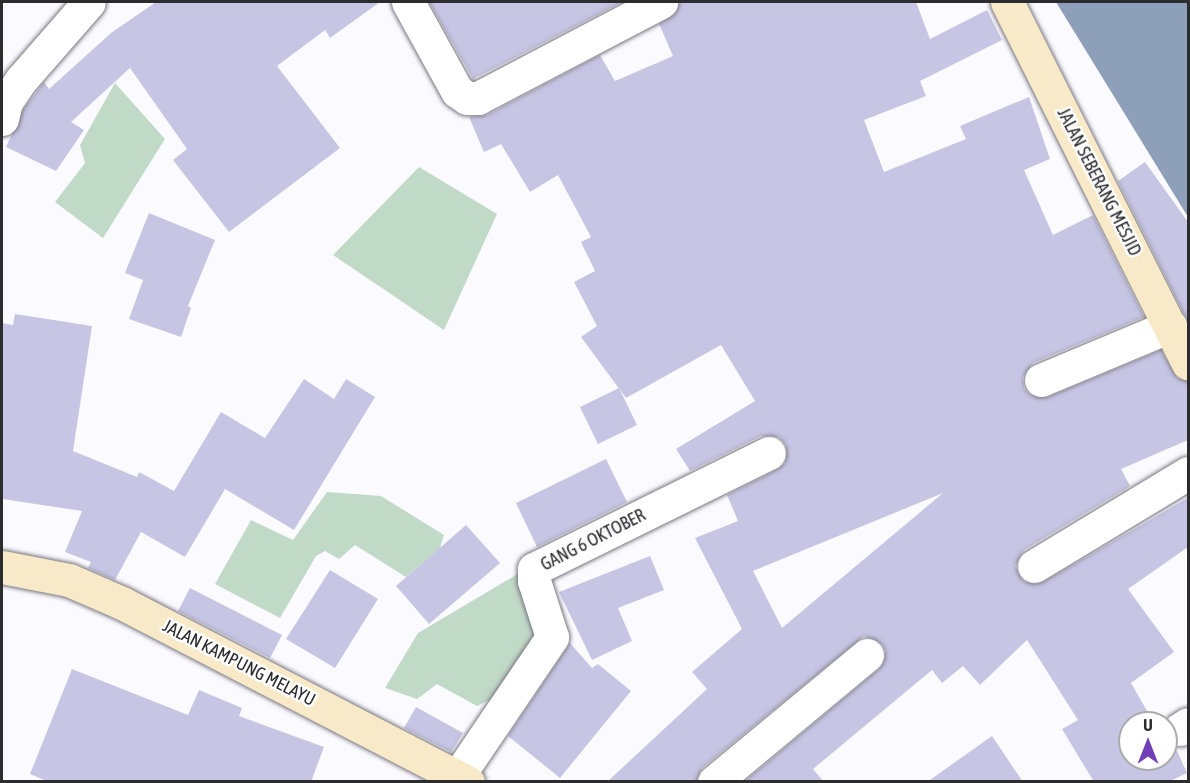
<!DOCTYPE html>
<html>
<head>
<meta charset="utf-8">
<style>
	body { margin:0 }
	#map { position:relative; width:1190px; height:783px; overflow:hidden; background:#fbfbff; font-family:"Asap Condensed",sans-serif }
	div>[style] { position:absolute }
	.green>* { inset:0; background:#c1d9c7 }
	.water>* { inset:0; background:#8e9fb9 }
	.building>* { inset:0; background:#c7c5e4 }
	.roads { filter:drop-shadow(0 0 2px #797880) drop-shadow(0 0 2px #797880) }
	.street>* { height:33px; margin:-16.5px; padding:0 16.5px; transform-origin:16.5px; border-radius:16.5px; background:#fff }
	.secondary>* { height:33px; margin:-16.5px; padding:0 16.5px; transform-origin:16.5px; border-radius:16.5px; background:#f8eac8 }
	span { translate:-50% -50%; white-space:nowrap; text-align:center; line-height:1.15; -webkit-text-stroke:5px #fff; paint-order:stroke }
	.street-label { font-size:18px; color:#2c2c2f }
	.frame { position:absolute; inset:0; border:3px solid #2c2c2f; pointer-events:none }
	.north { position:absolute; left:1118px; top:711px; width:60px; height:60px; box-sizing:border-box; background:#fff; border:2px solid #ababac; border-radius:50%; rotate:0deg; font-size:16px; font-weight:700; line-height:24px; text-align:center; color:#2c2c2f }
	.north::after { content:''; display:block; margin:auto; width:21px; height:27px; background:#723eb6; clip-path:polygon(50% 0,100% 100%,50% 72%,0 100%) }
</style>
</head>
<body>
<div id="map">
	<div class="green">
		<i style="clip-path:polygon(115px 83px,165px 139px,103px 238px,55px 202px,85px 163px,80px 145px)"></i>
		<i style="clip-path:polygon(419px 167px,497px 214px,444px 330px,333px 255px)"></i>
		<i style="clip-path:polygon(327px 492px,381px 496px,444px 535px,440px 548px,406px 577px,355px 545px,339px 559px,325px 551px,316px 556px,280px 618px,215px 584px,251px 520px,293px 540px)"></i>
		<i style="clip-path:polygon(526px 569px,542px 632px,520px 685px,477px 706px,437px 684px,417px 699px,385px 688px,418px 633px)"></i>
	</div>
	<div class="water">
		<i style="clip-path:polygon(1056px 2px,1188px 2px,1188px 217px)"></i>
	</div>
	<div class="building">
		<i style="clip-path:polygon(156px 2px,380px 2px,330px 38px,325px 30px,277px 66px,340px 148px,229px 232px,173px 160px,187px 149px,130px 68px,71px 122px,84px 130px,56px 171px,6px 147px,23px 110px,44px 82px,49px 89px,111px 33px)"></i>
		<i style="clip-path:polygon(429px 2px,622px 2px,473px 79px)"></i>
		<i style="clip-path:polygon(evenodd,680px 2px,916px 2px,930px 39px,987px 10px,1002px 40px,920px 81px,926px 96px,864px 120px,884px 172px,966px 139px,960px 126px,1029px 97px,1050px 159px,1024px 170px,1053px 235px,1093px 215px,1144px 317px,1033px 363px,1023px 377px,1024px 388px,1030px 395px,1048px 397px,1161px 350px,1177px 378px,1188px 381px,1188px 440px,1121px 469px,1130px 486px,1024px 550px,1015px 566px,1024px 582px,1043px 582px,1188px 498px,1188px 547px,1128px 589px,1174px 652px,1131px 683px,1154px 723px,1130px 723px,1130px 759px,1166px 759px,1166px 741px,1175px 746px,1187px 773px,1168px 782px,1094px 782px,1062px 729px,1078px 720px,1027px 640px,980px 685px,963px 666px,942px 683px,932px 670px,813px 769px,824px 782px,744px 782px,879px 669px,886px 652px,882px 644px,864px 636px,702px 768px,696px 782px,607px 782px,707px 689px,692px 672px,742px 629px,695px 538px,738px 521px,727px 495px,778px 469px,785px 463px,786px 445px,779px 437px,761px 436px,690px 471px,676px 449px,755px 401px,721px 345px,626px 398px,581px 337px,597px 326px,574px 282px,595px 271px,581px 242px,591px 237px,558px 175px,530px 192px,501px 144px,484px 152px,469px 117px,487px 115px,600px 55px,615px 81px,673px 56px,659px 24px,676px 12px,680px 2px,943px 493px,782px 628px,753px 571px,943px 493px)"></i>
		<i style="clip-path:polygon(1145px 162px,1188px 222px,1188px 322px,1118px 181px)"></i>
		<i style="clip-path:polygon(149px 213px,215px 240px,188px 306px,191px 308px,181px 337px,129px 319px,143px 280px,125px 273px)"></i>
		<i style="clip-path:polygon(15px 314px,92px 326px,73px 451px,137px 477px,139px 472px,174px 491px,221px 412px,265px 438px,304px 379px,334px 399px,346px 379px,375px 397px,294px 530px,225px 489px,185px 557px,141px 532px,115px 580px,88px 568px,91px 562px,65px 552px,82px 511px,2px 499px,2px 323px,13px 325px)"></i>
		<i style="clip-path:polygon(619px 388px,637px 425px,598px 444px,580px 407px)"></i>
		<i style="clip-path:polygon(606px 459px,627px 502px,537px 547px,516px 503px)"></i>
		<i style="clip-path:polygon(466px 525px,500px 563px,429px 624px,396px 586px)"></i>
		<i style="clip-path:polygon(650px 556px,664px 590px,618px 608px,632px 641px,592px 660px,559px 592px)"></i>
		<i style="clip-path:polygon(330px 570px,378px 599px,335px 668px,286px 639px)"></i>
		<i style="clip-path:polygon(190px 588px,282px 635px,270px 658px,178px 611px)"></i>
		<i style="clip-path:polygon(570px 643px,592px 668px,598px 664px,631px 691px,560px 778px,508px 736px)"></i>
		<i style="clip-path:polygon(72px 669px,188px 715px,199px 690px,242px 708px,239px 716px,324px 747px,311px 782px,49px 782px,30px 774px)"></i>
		<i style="clip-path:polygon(416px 707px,463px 733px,451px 752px,404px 728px)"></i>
		<i style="clip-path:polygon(992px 736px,1023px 782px,927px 782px)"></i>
	</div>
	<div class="roads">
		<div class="street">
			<i style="left:408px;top:2px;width:102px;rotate:61.2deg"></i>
			<i style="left:457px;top:91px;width:12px;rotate:35deg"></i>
			<i style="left:467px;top:98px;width:11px"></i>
			<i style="left:478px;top:98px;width:207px;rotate:-27.7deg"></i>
			<i style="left:2px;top:119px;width:17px;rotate:-77deg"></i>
			<i style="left:6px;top:102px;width:27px;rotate:-56deg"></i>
			<i style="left:21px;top:80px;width:103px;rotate:-48.9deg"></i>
			<i style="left:1041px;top:380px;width:140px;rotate:-22.7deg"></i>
			<i style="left:1034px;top:566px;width:180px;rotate:-31.1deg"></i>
			<i style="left:1180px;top:729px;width:9px;rotate:-32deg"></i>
			<i style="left:458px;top:776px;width:168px;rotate:-55.9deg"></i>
			<i style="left:552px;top:637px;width:59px;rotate:-107.8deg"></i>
			<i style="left:534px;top:581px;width:12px;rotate:-90deg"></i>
			<i style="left:534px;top:569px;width:262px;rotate:-26.3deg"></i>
			<i style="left:714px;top:782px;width:199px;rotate:-39.7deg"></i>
		</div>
		<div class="secondary">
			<i style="left:1007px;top:2px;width:404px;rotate:63.4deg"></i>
			<i style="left:2px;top:567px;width:68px;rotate:11deg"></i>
			<i style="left:69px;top:580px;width:58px;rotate:23.5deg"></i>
			<i style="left:122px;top:603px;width:390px;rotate:27.4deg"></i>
		</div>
	</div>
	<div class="street-label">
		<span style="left:1099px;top:182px;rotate:63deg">JALAN SEBERANG MESJID</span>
		<span style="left:593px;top:540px;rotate:-27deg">GANG 6 OKTOBER</span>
		<span style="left:239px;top:663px;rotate:27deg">JALAN KAMPUNG MELAYU</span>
	</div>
	<div class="frame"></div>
	<div class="north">U</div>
</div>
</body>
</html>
